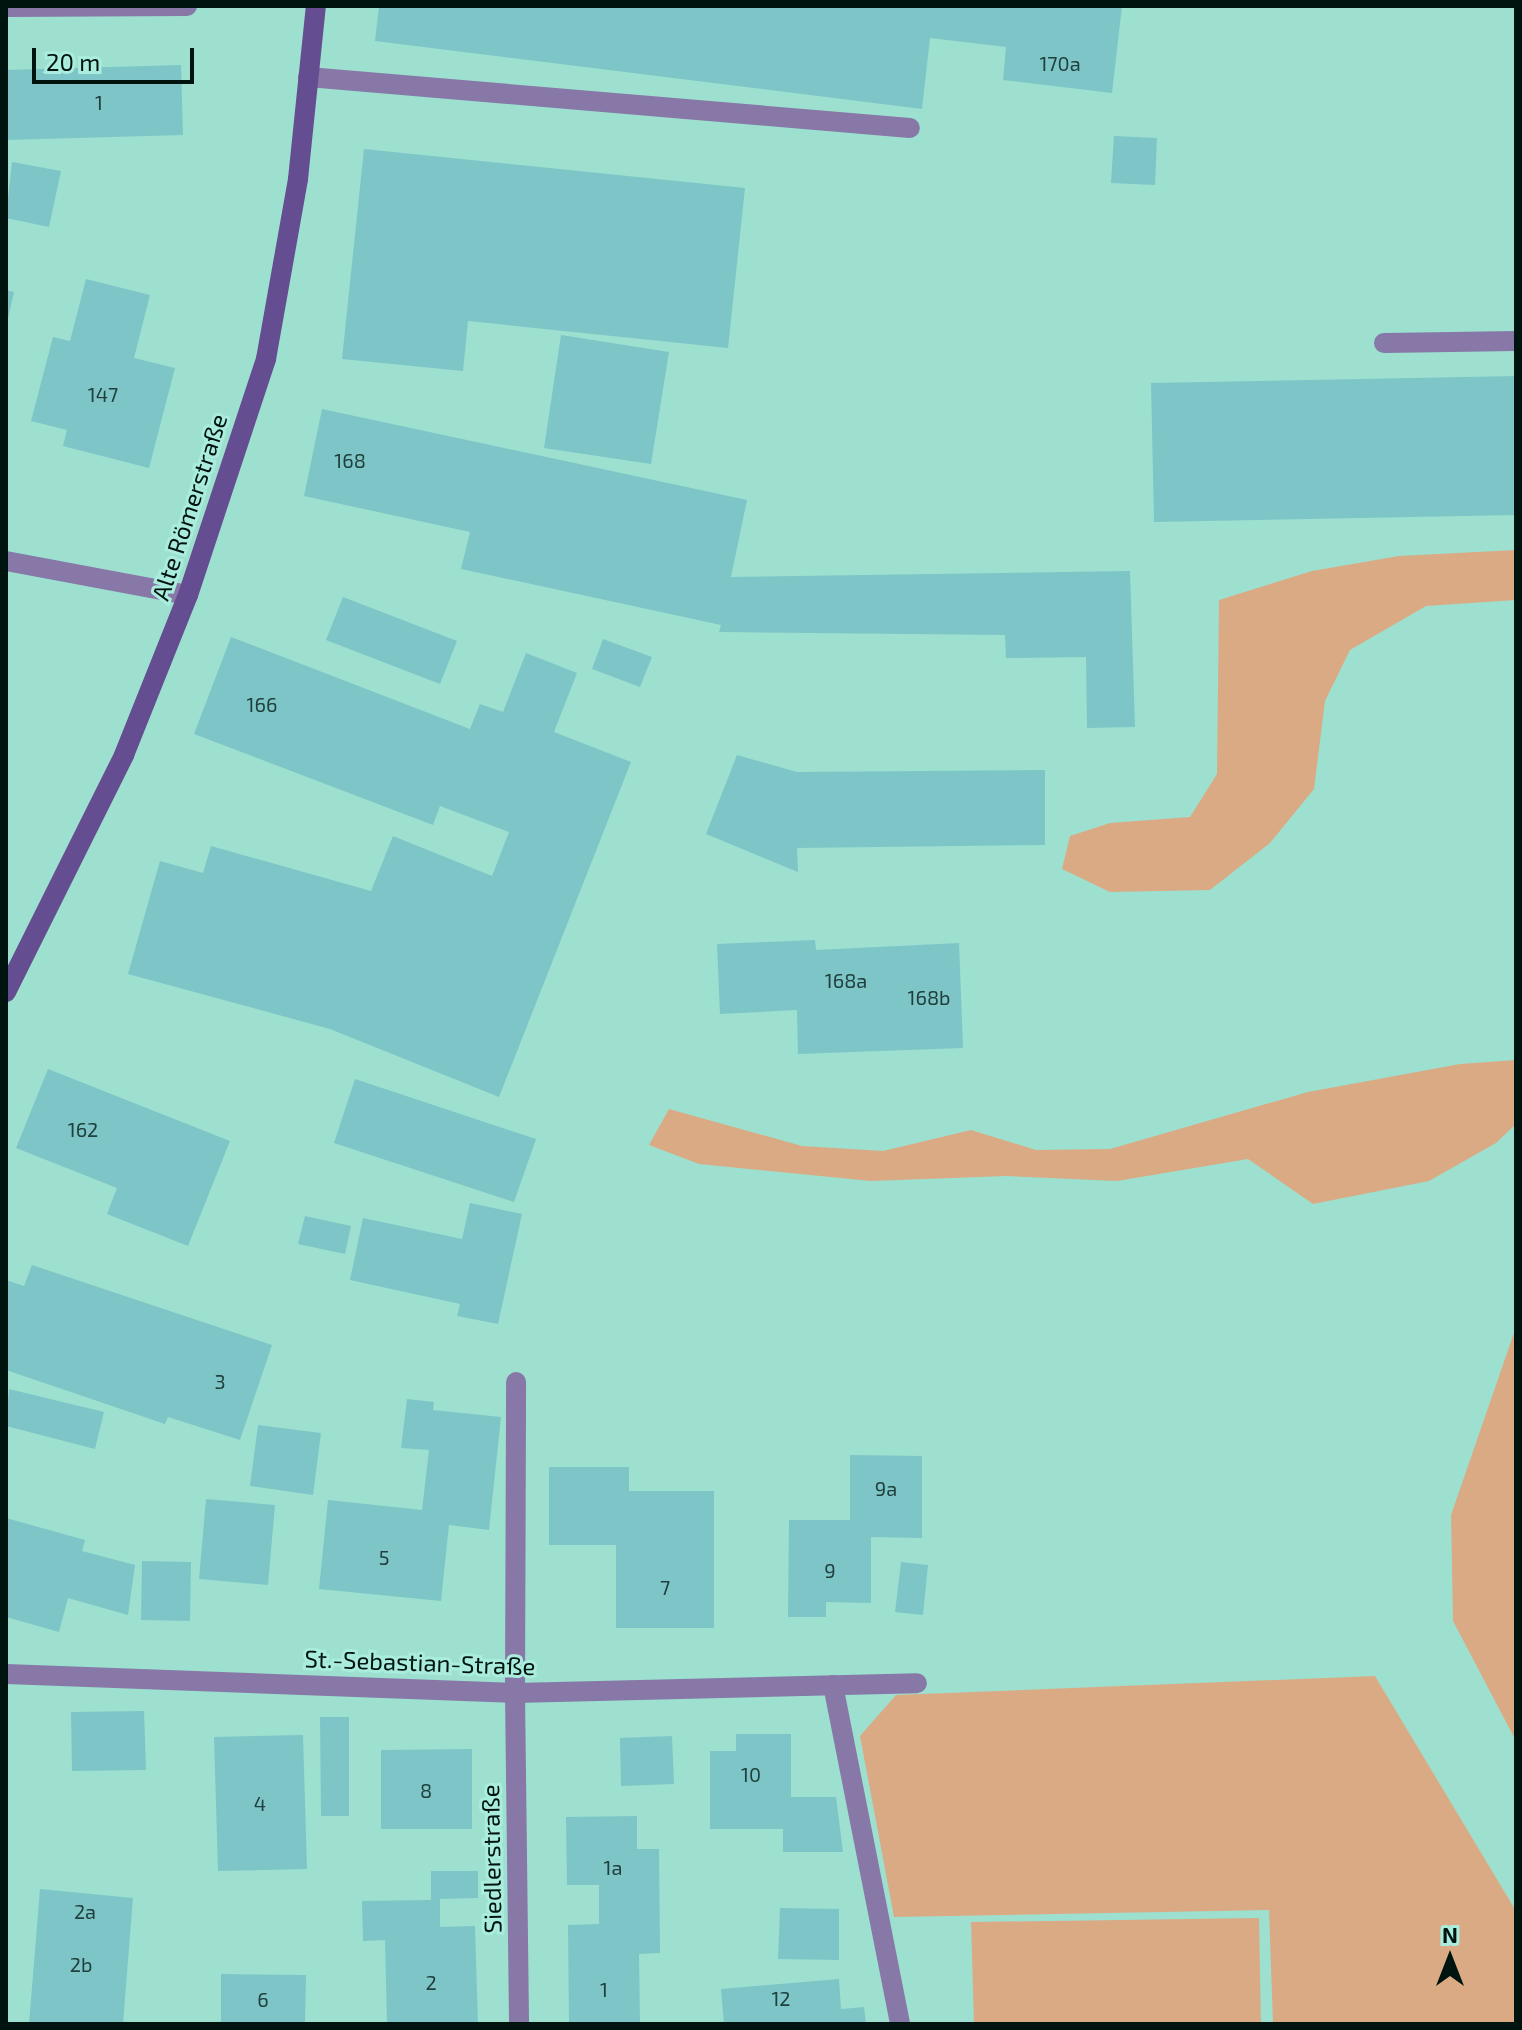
<!DOCTYPE html>
<html>
<head>
<meta charset="utf-8">
<style>
	body { margin:0 }
	#map { position:relative; width:1522px; height:2030px; overflow:hidden; background:#9de0d0; font-family:"Exo 2",sans-serif }
	div>[style] { position:absolute }
	.green>* { inset:0; background:#daaa85 }
	.building>* { inset:0; background:#7ec5c7 }
	.lane>* { height:20px; margin:-10px; padding:0 10px; transform-origin:10px; border-radius:10px; background:#8778a7 }
	.street>* { height:20px; margin:-10px; padding:0 10px; transform-origin:10px; border-radius:10px; background:#8778a7 }
	.secondary>* { height:20px; margin:-10px; padding:0 10px; transform-origin:10px; border-radius:10px; background:#644d90 }
	span { translate:-50% -50%; white-space:nowrap; text-align:center; line-height:1.15; -webkit-text-stroke:6px #aaedde; paint-order:stroke }
	.number-label { font-size:20px; color:#20403d }
	.number-label span { -webkit-text-stroke-width:0 }
	.street-label { font-size:24px; color:#00140f }
	.frame { position:absolute; inset:0; border:8px solid #00140f; pointer-events:none }
	.north { position:absolute; left:1410px; top:1918px; width:80px; height:80px; -webkit-text-stroke:6px #aaedde; paint-order:stroke; rotate:0deg; font-size:22px; font-weight:700; line-height:32px; text-align:center; color:#00140f }
	.north::after { content:''; display:block; margin:auto; width:28px; height:36px; background:#00140f; clip-path:polygon(50% 0,100% 100%,50% 72%,0 100%) }
	.scale { position:absolute; left:32px; top:48px; width:162px; height:36px; box-sizing:border-box; border:4px solid #00140f; border-top:0; padding-left:10px; font-size:24px; line-height:28px; white-space:nowrap; color:#00140f; -webkit-text-stroke:6px #aaedde; paint-order:stroke }
</style>
</head>
<body>
<div id="map">
	<div class="green">
		<i style="clip-path:polygon(1516px 550px,1516px 600px,1426px 606px,1350px 650px,1325px 701px,1314px 789px,1270px 843px,1210px 890px,1110px 892px,1062px 869px,1070px 836px,1110px 823px,1190px 817px,1217px 774px,1219px 600px,1312px 571px,1399px 556px)"></i>
		<i style="clip-path:polygon(1516px 1060px,1516px 1124px,1496px 1143px,1429px 1181px,1313px 1204px,1248px 1159px,1117px 1181px,1006px 1176px,871px 1181px,699px 1164px,649px 1145px,669px 1109px,802px 1146px,883px 1151px,971px 1130px,1036px 1150px,1110px 1149px,1308px 1092px,1460px 1064px)"></i>
		<i style="clip-path:polygon(1516px 1327px,1516px 1741px,1453px 1621px,1451px 1515px)"></i>
		<i style="clip-path:polygon(1375px 1676px,1516px 1911px,1516px 2024px,1273px 2024px,1269px 1910px,894px 1917px,860px 1736px,896px 1695px)"></i>
		<i style="clip-path:polygon(1259px 1918px,1261px 2024px,974px 2024px,971px 1922px)"></i>
	</div>
	<div class="building">
		<i style="clip-path:polygon(379px 6px,1122px 6px,1112px 93px,1003px 80px,1006px 47px,930px 38px,922px 109px,375px 41px)"></i>
		<i style="clip-path:polygon(181px 65px,183px 135px,6px 140px,6px 70px)"></i>
		<i style="clip-path:polygon(1114px 136px,1157px 138px,1155px 185px,1111px 183px)"></i>
		<i style="clip-path:polygon(364px 149px,745px 188px,728px 348px,468px 321px,463px 371px,342px 359px)"></i>
		<i style="clip-path:polygon(12px 162px,61px 171px,49px 227px,6px 218px)"></i>
		<i style="clip-path:polygon(86px 279px,150px 295px,134px 358px,175px 368px,149px 468px,63px 446px,67px 430px,31px 421px,53px 337px,70px 341px)"></i>
		<i style="clip-path:polygon(6px 290px,14px 292px,7px 323px,6px 323px)"></i>
		<i style="clip-path:polygon(561px 335px,669px 352px,651px 464px,544px 448px)"></i>
		<i style="clip-path:polygon(1516px 376px,1516px 515px,1154px 522px,1151px 383px)"></i>
		<i style="clip-path:polygon(322px 409px,747px 500px,731px 577px,1130px 571px,1135px 727px,1087px 728px,1086px 657px,1006px 658px,1005px 635px,719px 632px,721px 625px,461px 569px,470px 532px,304px 496px)"></i>
		<i style="clip-path:polygon(343px 597px,457px 641px,440px 684px,326px 640px)"></i>
		<i style="clip-path:polygon(231px 637px,470px 729px,480px 704px,503px 712px,526px 653px,577px 673px,554px 732px,631px 762px,499px 1097px,330px 1029px,128px 974px,160px 861px,203px 873px,211px 846px,371px 891px,393px 836px,492px 876px,509px 832px,440px 806px,433px 825px,194px 734px)"></i>
		<i style="clip-path:polygon(603px 639px,652px 657px,640px 687px,592px 669px)"></i>
		<i style="clip-path:polygon(737px 755px,797px 772px,1045px 770px,1045px 845px,797px 848px,798px 872px,706px 834px)"></i>
		<i style="clip-path:polygon(815px 940px,816px 950px,959px 943px,963px 1048px,798px 1054px,797px 1010px,720px 1014px,717px 944px)"></i>
		<i style="clip-path:polygon(48px 1069px,230px 1141px,188px 1246px,107px 1214px,117px 1188px,16px 1148px)"></i>
		<i style="clip-path:polygon(355px 1079px,536px 1139px,514px 1202px,334px 1143px)"></i>
		<i style="clip-path:polygon(470px 1203px,522px 1214px,498px 1324px,457px 1316px,460px 1304px,350px 1280px,363px 1218px,462px 1239px)"></i>
		<i style="clip-path:polygon(305px 1216px,351px 1226px,345px 1254px,298px 1244px)"></i>
		<i style="clip-path:polygon(32px 1265px,272px 1345px,240px 1440px,168px 1417px,165px 1424px,6px 1370px,6px 1280px,24px 1286px)"></i>
		<i style="clip-path:polygon(9px 1389px,104px 1412px,95px 1449px,6px 1426px)"></i>
		<i style="clip-path:polygon(407px 1399px,434px 1402px,433px 1410px,501px 1417px,489px 1530px,449px 1525px,441px 1601px,319px 1589px,328px 1500px,422px 1510px,429px 1450px,401px 1448px)"></i>
		<i style="clip-path:polygon(258px 1425px,321px 1433px,313px 1495px,250px 1486px)"></i>
		<i style="clip-path:polygon(850px 1455px,922px 1456px,922px 1538px,871px 1537px,871px 1603px,826px 1602px,826px 1617px,788px 1617px,789px 1520px,850px 1520px)"></i>
		<i style="clip-path:polygon(549px 1467px,629px 1467px,629px 1491px,714px 1491px,714px 1628px,616px 1628px,616px 1545px,549px 1545px)"></i>
		<i style="clip-path:polygon(206px 1499px,275px 1505px,268px 1585px,199px 1579px)"></i>
		<i style="clip-path:polygon(6px 1518px,85px 1540px,82px 1551px,135px 1565px,128px 1615px,68px 1598px,59px 1632px,6px 1617px)"></i>
		<i style="clip-path:polygon(142px 1561px,191px 1562px,190px 1621px,141px 1620px)"></i>
		<i style="clip-path:polygon(901px 1562px,928px 1565px,923px 1615px,895px 1612px)"></i>
		<i style="clip-path:polygon(144px 1711px,146px 1770px,72px 1771px,71px 1712px)"></i>
		<i style="clip-path:polygon(320px 1717px,349px 1717px,349px 1816px,321px 1816px)"></i>
		<i style="clip-path:polygon(736px 1734px,791px 1734px,791px 1797px,836px 1797px,843px 1852px,783px 1852px,783px 1829px,710px 1829px,710px 1751px,736px 1751px)"></i>
		<i style="clip-path:polygon(303px 1735px,307px 1869px,218px 1871px,214px 1737px)"></i>
		<i style="clip-path:polygon(672px 1736px,674px 1784px,621px 1786px,620px 1738px)"></i>
		<i style="clip-path:polygon(472px 1749px,472px 1829px,381px 1829px,381px 1750px)"></i>
		<i style="clip-path:polygon(637px 1816px,637px 1849px,659px 1849px,660px 1953px,639px 1954px,640px 2024px,569px 2024px,568px 1925px,599px 1924px,599px 1885px,567px 1885px,566px 1817px)"></i>
		<i style="clip-path:polygon(431px 1871px,478px 1871px,478px 1898px,440px 1899px,440px 1927px,475px 1926px,478px 2024px,387px 2024px,385px 1940px,363px 1941px,362px 1901px,431px 1900px)"></i>
		<i style="clip-path:polygon(40px 1889px,133px 1898px,123px 2024px,29px 2024px)"></i>
		<i style="clip-path:polygon(780px 1908px,839px 1909px,839px 1960px,778px 1959px)"></i>
		<i style="clip-path:polygon(221px 1974px,306px 1975px,305px 2024px,221px 2024px)"></i>
		<i style="clip-path:polygon(839px 1979px,841px 2009px,864px 2007px,866px 2024px,724px 2024px,721px 1989px)"></i>
	</div>
	<div class="lane">
		<i style="left:308px;top:77px;width:604px;rotate:4.84deg"></i>
		<i style="left:1384px;top:343px;width:132px;rotate:-0.9deg"></i>
		<i style="left:6px;top:561px;width:185px;rotate:10.6deg"></i>
		<i style="left:515px;top:1693px;width:311px;rotate:-89.8deg"></i>
	</div>
	<div class="street">
		<i style="left:6px;top:7px;width:181px;rotate:-0.3deg"></i>
		<i style="left:6px;top:1674px;width:509px;rotate:2.14deg"></i>
		<i style="left:515px;top:1693px;width:402px;rotate:-1.4deg"></i>
		<i style="left:833px;top:1685px;width:346px;rotate:78.8deg"></i>
		<i style="left:515px;top:1693px;width:331px;rotate:89.3deg"></i>
	</div>
	<div class="secondary">
		<i style="left:6px;top:992px;width:265px;rotate:-63.5deg"></i>
		<i style="left:124px;top:755px;width:172px;rotate:-68.2deg"></i>
		<i style="left:188px;top:595px;width:249px;rotate:-71.7deg"></i>
		<i style="left:266px;top:359px;width:183px;rotate:-79.9deg"></i>
		<i style="left:298px;top:179px;width:174px;rotate:-84.1deg"></i>
	</div>
	<div class="number-label">
		<span style="left:1060px;top:63px">170a</span>
		<span style="left:99px;top:102px">1</span>
		<span style="left:103px;top:394px">147</span>
		<span style="left:350px;top:460px">168</span>
		<span style="left:262px;top:704px">166</span>
		<span style="left:846px;top:980px">168a</span>
		<span style="left:929px;top:997px">168b</span>
		<span style="left:83px;top:1129px">162</span>
		<span style="left:220px;top:1381px">3</span>
		<span style="left:886px;top:1488px">9a</span>
		<span style="left:384px;top:1557px">5</span>
		<span style="left:830px;top:1570px">9</span>
		<span style="left:665px;top:1587px">7</span>
		<span style="left:751px;top:1774px">10</span>
		<span style="left:426px;top:1790px">8</span>
		<span style="left:260px;top:1803px">4</span>
		<span style="left:613px;top:1867px">1a</span>
		<span style="left:85px;top:1911px">2a</span>
		<span style="left:81px;top:1964px">2b</span>
		<span style="left:431px;top:1982px">2</span>
		<span style="left:604px;top:1989px">1</span>
		<span style="left:781px;top:1998px">12</span>
		<span style="left:263px;top:1999px">6</span>
	</div>
	<div class="street-label">
		<span style="left:189px;top:507px;rotate:-72deg">Alte Römerstraße</span>
		<span style="left:420px;top:1662px;rotate:2deg">St.-Sebastian-Straße</span>
		<span style="left:491px;top:1859px;rotate:-91deg">Siedlerstraße</span>
	</div>
	<div class="frame"></div>
	<div class="north">N</div>
	<div class="scale">20 m</div>
</div>
</body>
</html>
